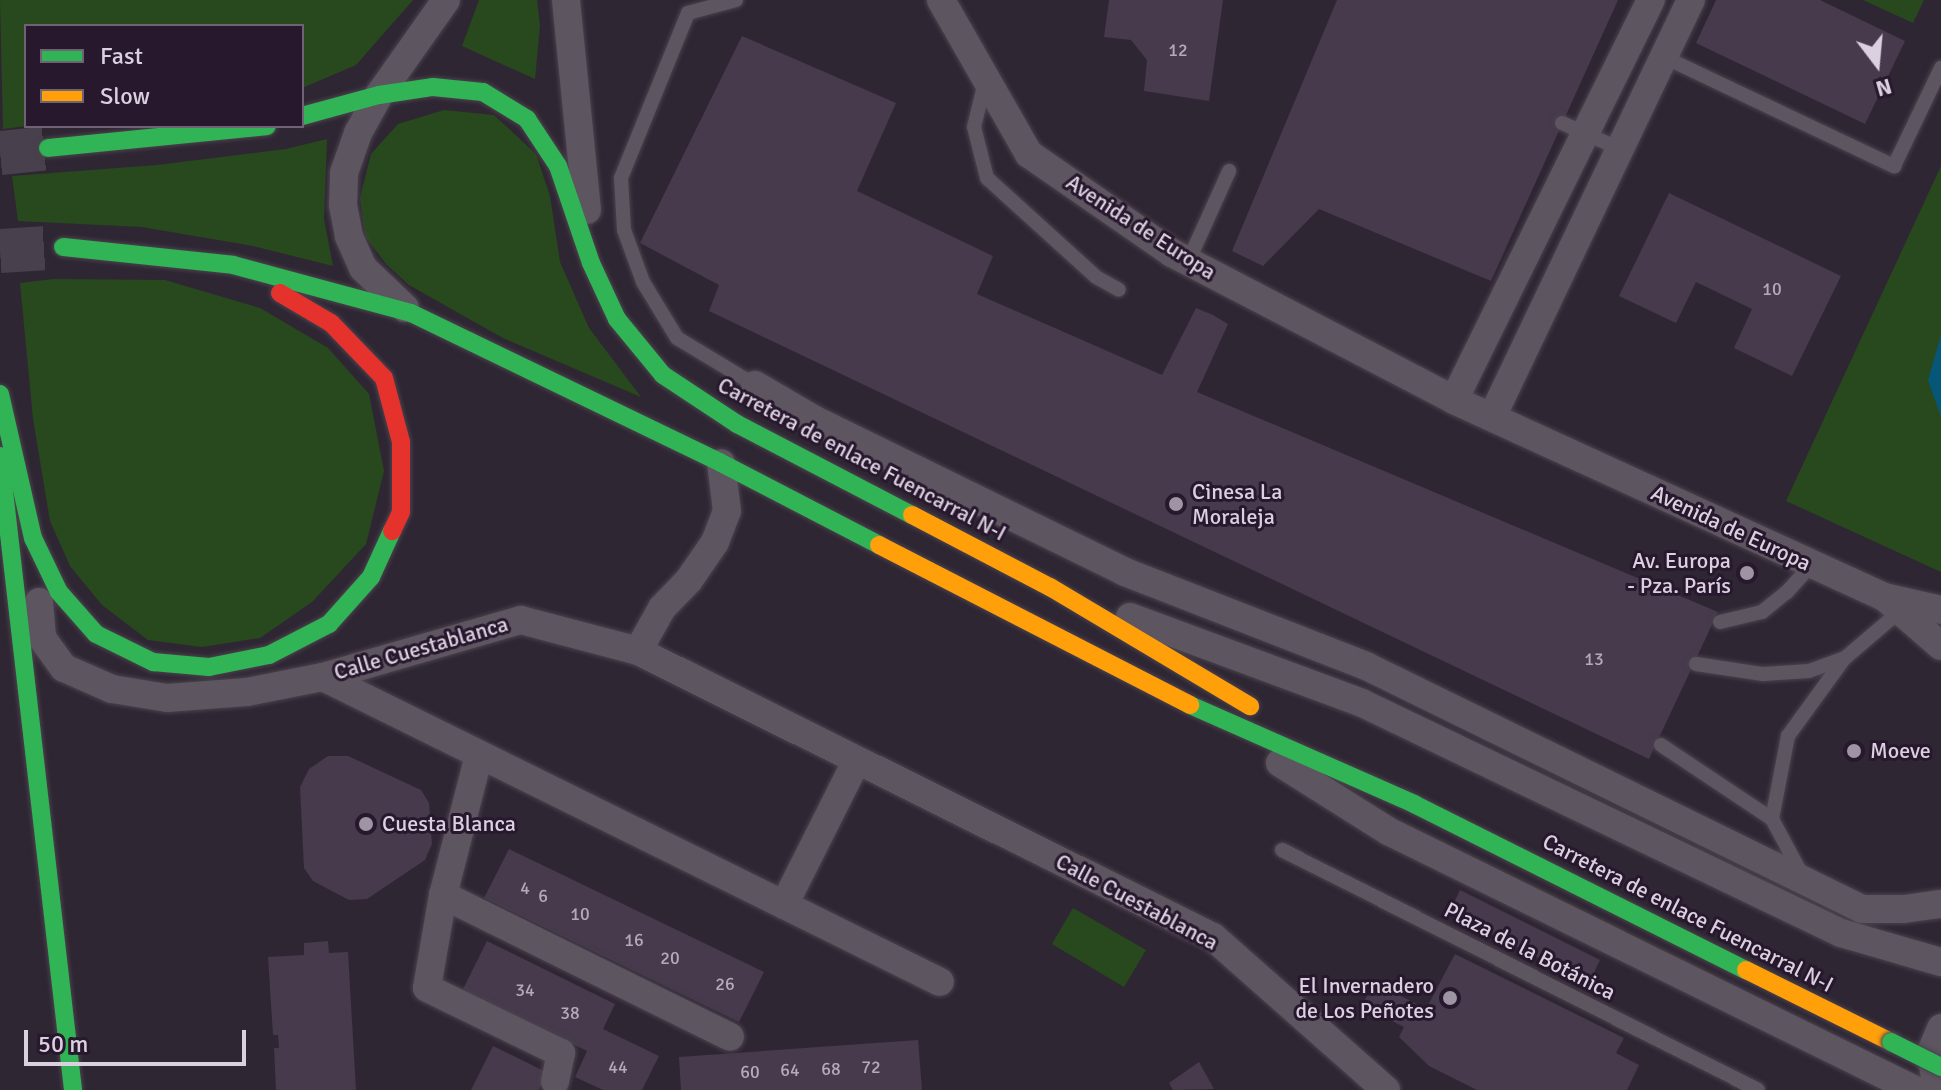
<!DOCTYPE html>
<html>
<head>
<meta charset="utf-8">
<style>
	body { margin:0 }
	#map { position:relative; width:1941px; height:1090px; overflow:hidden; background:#2f2633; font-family:Signika,sans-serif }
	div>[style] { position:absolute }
	.green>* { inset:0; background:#28491e }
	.water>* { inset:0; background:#055678 }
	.building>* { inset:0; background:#463a4c }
	.primary-tunnel>* { height:44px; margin-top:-22px; transform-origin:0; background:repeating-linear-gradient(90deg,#49404d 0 44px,transparent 0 66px) }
	.roads { filter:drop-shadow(0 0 2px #4a424d) drop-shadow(0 0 2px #4a424d) }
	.lane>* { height:14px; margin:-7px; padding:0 7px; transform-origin:7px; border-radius:7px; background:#5d5560 }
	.street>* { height:28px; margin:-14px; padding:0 14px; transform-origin:14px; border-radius:14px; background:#5d5560 }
	.fast>* { height:18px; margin:-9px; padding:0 9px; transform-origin:9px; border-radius:9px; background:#30b455 }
	.slow>* { height:18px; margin:-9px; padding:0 9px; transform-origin:9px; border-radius:9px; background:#ff9f0a }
	.jam>* { height:18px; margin:-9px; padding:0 9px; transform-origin:9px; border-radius:9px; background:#e5322d }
	.bridges { filter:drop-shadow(0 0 2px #4a424d) drop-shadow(0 0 2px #4a424d) }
	.fast-bridge>* { height:18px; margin:-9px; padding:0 9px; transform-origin:9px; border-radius:9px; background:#30b455 }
	.dots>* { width:22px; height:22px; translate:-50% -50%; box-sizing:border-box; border:4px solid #28182e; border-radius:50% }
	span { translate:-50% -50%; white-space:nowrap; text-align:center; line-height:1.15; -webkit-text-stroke:6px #28182e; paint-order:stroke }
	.number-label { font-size:18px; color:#b6aaba }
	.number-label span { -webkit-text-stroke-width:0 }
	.street-label { font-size:22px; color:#dbd0df }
	.poi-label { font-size:22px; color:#dbd0df }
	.left { translate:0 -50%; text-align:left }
	.right { translate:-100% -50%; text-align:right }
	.legend { position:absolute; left:24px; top:24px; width:280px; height:104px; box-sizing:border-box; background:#28182e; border:2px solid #706275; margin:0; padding:10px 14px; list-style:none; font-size:24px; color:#dbd0df }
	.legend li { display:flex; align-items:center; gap:16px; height:40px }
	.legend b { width:40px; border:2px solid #706275 }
	.north { position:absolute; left:1837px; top:24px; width:80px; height:80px; -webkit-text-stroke:6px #28182e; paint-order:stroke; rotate:164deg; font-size:22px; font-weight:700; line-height:32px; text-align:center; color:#dbd0df }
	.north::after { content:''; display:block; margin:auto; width:28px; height:36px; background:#dbd0df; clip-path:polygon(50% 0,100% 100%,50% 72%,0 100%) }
	.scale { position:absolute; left:24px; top:1030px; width:222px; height:36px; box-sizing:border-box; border:4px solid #dbd0df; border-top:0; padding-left:10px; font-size:24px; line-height:28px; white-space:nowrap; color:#dbd0df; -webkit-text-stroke:6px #28182e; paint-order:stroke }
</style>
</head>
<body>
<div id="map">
	<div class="green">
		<i style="clip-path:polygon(0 0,413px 0,356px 65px,302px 88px,302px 26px,26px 26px,26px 126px,3px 129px)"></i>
		<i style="clip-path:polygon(479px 0,537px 0,540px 26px,535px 79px,462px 46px)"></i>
		<i style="clip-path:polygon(1863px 0,1924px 0,1913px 23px)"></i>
		<i style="clip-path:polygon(444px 110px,494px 115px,536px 154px,550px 196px,560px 262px,589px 328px,641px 397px,503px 338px,409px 285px,386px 264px,365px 236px,360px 198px,371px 154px,398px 124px)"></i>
		<i style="clip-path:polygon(327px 139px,324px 219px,333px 266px,253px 246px,142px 227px,18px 221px,12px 176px,157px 165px,286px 149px)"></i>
		<i style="clip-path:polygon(1941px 166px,1941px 572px,1786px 501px)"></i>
		<i style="clip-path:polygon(53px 279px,165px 280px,260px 308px,328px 348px,369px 394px,384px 471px,366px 544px,312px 602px,260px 638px,202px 647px,148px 640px,102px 605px,70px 566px,50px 521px,33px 419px,20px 283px)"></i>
		<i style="clip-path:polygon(1073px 908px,1146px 950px,1124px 987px,1052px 944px)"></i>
	</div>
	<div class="water">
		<i style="clip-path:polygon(1941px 335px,1941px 417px,1928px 380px)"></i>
	</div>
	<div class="building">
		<i style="clip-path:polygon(1109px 0,1223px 0,1209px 101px,1144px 91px,1147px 60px,1131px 40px,1104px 37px)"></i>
		<i style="clip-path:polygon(1337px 0,1618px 0,1491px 281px,1319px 209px,1263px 266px,1232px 251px)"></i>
		<i style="clip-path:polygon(1716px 0,1820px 0,1905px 41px,1865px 124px,1696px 43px)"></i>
		<i style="clip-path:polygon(742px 36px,896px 103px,857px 191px,993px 256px,977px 294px,1162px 375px,1196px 308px,1213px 315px,1228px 324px,1197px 392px,1718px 612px,1649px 759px,709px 311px,719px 285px,640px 243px)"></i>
		<i style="clip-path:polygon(1669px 193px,1841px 276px,1792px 376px,1734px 348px,1752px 309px,1696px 282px,1676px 323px,1619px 296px)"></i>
		<i style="clip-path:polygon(328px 756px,348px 756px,421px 790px,429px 803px,432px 844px,425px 860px,367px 899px,349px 900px,313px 881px,304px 868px,300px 787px,309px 769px)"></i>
		<i style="clip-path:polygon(509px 849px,764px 972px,739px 1022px,484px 898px)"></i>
		<i style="clip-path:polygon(1460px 890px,1600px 960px,1589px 983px,1449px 913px)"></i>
		<i style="clip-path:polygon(328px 941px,329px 953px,348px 952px,356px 1090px,276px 1090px,274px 1048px,279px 1048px,278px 1035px,273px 1035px,268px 957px,304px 955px,304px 943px)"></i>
		<i style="clip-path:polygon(487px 941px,615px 1004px,603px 1029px,659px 1056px,642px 1090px,603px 1090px,575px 1077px,587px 1051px,462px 991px)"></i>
		<i style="clip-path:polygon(1455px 954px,1624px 1038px,1616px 1053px,1639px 1065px,1627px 1090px,1477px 1090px,1429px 1066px,1399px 1037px,1404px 1027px,1362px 1006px,1374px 982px,1426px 1009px)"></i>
		<i style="clip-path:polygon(918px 1040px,922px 1090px,681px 1090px,679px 1057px)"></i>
		<i style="clip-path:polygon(493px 1046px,548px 1073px,539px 1090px,471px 1090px)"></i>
		<i style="clip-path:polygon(1199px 1062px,1214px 1089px,1173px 1090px,1169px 1083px)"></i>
	</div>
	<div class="primary-tunnel">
		<i style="left:0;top:153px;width:48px;rotate:-5.9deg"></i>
		<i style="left:0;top:251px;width:63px;rotate:-3.6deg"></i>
	</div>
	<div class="roads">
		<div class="lane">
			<i style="left:736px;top:0;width:50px;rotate:164.8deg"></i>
			<i style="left:688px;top:13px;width:178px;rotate:112.1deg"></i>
			<i style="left:621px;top:178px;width:52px;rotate:86.7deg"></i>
			<i style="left:624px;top:230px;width:55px;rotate:69.9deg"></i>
			<i style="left:643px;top:282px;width:66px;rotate:58.7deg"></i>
			<i style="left:677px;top:338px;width:91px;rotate:31.1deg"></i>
			<i style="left:1664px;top:57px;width:255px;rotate:25.4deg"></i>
			<i style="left:1894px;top:166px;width:109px;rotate:-64.4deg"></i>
			<i style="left:985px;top:82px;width:46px;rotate:103.7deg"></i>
			<i style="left:974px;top:127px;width:53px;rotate:75.7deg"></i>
			<i style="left:987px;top:178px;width:147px;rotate:42.2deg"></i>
			<i style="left:1096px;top:277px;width:26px;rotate:29deg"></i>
			<i style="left:1562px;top:123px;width:64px;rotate:24.1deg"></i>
			<i style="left:1188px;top:262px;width:100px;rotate:-65.7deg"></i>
			<i style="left:1720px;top:622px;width:43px;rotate:-13.4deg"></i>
			<i style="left:1762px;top:612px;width:32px;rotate:-39deg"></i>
			<i style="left:1787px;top:592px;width:36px;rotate:-48deg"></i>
			<i style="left:1696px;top:664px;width:68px;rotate:8.5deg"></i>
			<i style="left:1763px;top:674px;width:46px;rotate:-3.7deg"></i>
			<i style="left:1809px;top:671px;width:38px;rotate:-20deg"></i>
			<i style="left:1845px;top:658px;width:72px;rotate:-40.5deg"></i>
			<i style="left:1661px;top:745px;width:133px;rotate:33.7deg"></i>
			<i style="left:1772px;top:819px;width:64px;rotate:61.8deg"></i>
			<i style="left:1772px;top:819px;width:85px;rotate:-79.1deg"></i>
			<i style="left:1788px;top:736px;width:95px;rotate:-54deg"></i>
			<i style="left:1282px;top:850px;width:533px;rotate:26.76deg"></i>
		</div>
		<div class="street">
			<i style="left:566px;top:0;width:211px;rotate:84.3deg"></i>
			<i style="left:941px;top:0;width:177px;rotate:60.3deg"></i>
			<i style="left:1029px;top:154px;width:174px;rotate:34.7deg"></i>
			<i style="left:1172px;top:253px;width:318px;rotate:27.5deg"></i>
			<i style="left:1454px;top:400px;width:473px;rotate:24.6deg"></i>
			<i style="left:1884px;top:597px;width:58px;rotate:12.8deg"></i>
			<i style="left:405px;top:308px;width:58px;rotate:-136.4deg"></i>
			<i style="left:363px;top:268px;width:35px;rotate:-114deg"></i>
			<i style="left:349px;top:236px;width:32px;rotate:-101deg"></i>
			<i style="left:343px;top:205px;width:32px;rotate:-88deg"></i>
			<i style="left:344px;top:173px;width:42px;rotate:-70.7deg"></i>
			<i style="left:358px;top:133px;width:43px;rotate:-61.1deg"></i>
			<i style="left:379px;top:95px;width:116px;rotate:-54.8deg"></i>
			<i style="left:755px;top:385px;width:69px;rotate:30.3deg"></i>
			<i style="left:815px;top:420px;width:345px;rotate:26.1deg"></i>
			<i style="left:1125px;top:572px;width:259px;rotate:21.3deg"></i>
			<i style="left:1366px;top:666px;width:552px;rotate:26.1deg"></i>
			<i style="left:1862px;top:909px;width:42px"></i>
			<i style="left:1904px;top:909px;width:37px;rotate:-8deg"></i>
			<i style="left:1454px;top:400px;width:446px;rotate:-63.8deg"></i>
			<i style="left:1492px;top:417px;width:462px;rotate:-64.5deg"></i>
			<i style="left:1888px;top:600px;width:70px;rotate:41deg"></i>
			<i style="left:39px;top:602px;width:36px;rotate:85deg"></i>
			<i style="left:42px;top:638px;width:37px;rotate:54deg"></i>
			<i style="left:64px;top:668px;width:52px;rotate:23.6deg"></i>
			<i style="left:112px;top:689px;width:56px;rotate:9.3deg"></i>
			<i style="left:167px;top:698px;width:80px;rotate:-4.3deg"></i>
			<i style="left:247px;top:692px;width:77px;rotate:-11.2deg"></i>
			<i style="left:323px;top:677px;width:206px;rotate:-16.1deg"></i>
			<i style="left:521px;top:620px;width:121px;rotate:14.8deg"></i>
			<i style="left:638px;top:651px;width:642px;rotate:26.45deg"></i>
			<i style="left:1213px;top:937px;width:231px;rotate:41.5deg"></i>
			<i style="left:1130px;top:617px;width:247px;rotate:20.3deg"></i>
			<i style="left:1362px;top:703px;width:531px;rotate:25.65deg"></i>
			<i style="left:1841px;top:933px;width:104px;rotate:16.2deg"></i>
			<i style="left:638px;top:651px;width:49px;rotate:-60.8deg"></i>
			<i style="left:662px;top:608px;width:39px;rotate:-46deg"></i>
			<i style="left:689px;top:580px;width:46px;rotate:-55.6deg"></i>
			<i style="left:715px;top:542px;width:33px;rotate:-69deg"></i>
			<i style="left:727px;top:511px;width:48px;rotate:-97.1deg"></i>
			<i style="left:323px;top:677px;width:688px;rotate:26.3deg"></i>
			<i style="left:479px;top:755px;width:145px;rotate:104.4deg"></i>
			<i style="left:443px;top:895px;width:320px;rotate:26.3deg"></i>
			<i style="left:1280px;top:763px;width:128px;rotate:32.2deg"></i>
			<i style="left:1388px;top:831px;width:587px;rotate:26.17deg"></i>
			<i style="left:443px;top:895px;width:94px;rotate:99.8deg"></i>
			<i style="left:427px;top:988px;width:149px;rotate:25.9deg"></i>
			<i style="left:561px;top:1053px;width:29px;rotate:102deg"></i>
			<i style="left:784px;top:905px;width:162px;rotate:-63.3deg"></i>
			<i style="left:1937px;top:1090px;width:38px;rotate:-99deg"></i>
			<i style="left:1931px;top:1052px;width:26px;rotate:-67deg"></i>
		</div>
		<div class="fast">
			<i style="left:302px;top:116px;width:80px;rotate:-15.3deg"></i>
			<i style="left:379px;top:95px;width:55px;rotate:-8.4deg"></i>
			<i style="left:433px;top:87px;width:50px;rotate:5.7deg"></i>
			<i style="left:483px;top:92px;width:52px;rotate:31.5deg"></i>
			<i style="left:527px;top:119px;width:56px;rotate:56.6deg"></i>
			<i style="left:558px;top:166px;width:102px;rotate:71.2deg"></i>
			<i style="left:591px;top:263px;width:62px;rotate:65.1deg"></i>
			<i style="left:617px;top:319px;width:72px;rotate:50.6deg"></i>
			<i style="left:663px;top:375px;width:89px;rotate:33.5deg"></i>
			<i style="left:737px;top:424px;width:197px;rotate:27.5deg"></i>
			<i style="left:48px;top:148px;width:220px;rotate:-5.7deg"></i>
			<i style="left:63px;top:247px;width:171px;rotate:6deg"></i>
			<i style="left:233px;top:265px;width:184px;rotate:15.1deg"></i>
			<i style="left:411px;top:313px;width:344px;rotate:25.8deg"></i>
			<i style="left:721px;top:463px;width:178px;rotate:27.4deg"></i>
			<i style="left:0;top:394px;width:148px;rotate:77.1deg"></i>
			<i style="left:33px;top:538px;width:60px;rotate:64.3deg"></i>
			<i style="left:59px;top:592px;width:56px;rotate:48.6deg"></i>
			<i style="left:96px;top:634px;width:64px;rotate:26.2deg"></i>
			<i style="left:153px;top:662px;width:56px;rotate:5.1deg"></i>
			<i style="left:209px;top:667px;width:61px;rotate:-11.3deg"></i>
			<i style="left:269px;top:655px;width:68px;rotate:-27.3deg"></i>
			<i style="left:329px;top:624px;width:63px;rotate:-48.2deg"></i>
			<i style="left:371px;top:577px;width:51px;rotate:-65.5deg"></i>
			<i style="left:0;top:456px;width:638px;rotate:83.43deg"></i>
			<i style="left:1190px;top:705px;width:245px;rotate:23.8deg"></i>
			<i style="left:1414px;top:804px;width:371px;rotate:26.6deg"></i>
		</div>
		<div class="slow">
			<i style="left:912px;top:515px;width:156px;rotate:27.6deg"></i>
			<i style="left:1050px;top:587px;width:233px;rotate:30.8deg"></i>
			<i style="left:879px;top:545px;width:350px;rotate:27.2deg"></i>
			<i style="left:1746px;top:970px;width:162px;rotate:26.4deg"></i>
		</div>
		<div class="jam">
			<i style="left:280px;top:293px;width:59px;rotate:30.5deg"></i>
			<i style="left:331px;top:323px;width:76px;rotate:46.1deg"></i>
			<i style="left:384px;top:378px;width:66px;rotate:75.1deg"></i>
			<i style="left:401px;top:442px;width:70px;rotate:90deg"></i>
			<i style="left:401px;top:512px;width:21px;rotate:115deg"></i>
		</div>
	</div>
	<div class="bridges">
		<div class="fast-bridge">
			<i style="left:1891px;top:1042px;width:56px;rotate:26.6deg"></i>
		</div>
	</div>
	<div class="dots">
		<i style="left:1176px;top:504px;background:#9f94a3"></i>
		<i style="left:1747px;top:573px;background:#9f94a3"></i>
		<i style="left:1854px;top:751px;background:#9f94a3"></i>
		<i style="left:366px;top:824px;background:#9f94a3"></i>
		<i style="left:1450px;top:998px;background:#9f94a3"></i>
	</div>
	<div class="number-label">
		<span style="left:1178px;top:50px">12</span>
		<span style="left:1772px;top:289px">10</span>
		<span style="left:1594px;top:659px">13</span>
		<span style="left:525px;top:888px">4</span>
		<span style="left:543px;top:896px">6</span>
		<span style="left:580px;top:914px">10</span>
		<span style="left:634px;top:940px">16</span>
		<span style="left:670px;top:958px">20</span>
		<span style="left:725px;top:984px">26</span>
		<span style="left:525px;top:990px">34</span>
		<span style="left:570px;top:1013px">38</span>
		<span style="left:618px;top:1067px">44</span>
		<span style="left:871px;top:1067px">72</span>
		<span style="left:831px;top:1069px">68</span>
		<span style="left:790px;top:1070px">64</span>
		<span style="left:750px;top:1072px">60</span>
	</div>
	<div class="street-label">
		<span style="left:1141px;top:227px;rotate:33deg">Avenida de Europa</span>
		<span style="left:862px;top:459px;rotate:28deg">Carretera de enlace Fuencarral N-I</span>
		<span style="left:1731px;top:528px;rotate:25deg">Avenida de Europa</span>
		<span style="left:421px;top:648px;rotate:-16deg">Calle Cuestablanca</span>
		<span style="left:1137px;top:902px;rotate:28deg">Calle Cuestablanca</span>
		<span style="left:1688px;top:913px;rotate:27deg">Carretera de enlace Fuencarral N-I</span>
		<span style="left:1530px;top:951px;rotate:27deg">Plaza de la Botánica</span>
	</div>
	<div class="poi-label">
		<span class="left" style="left:1192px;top:504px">Cinesa La<br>Moraleja</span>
		<span class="right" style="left:1731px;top:573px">Av. Europa<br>- Pza. París</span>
		<span class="left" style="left:1870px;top:751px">Moeve</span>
		<span class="left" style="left:382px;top:824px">Cuesta Blanca</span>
		<span class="right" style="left:1434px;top:998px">El Invernadero<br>de Los Peñotes</span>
	</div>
	<ul class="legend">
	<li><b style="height:10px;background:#30b455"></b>Fast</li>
	<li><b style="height:10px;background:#ff9f0a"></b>Slow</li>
	</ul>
	<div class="north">N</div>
	<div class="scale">50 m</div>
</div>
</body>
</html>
